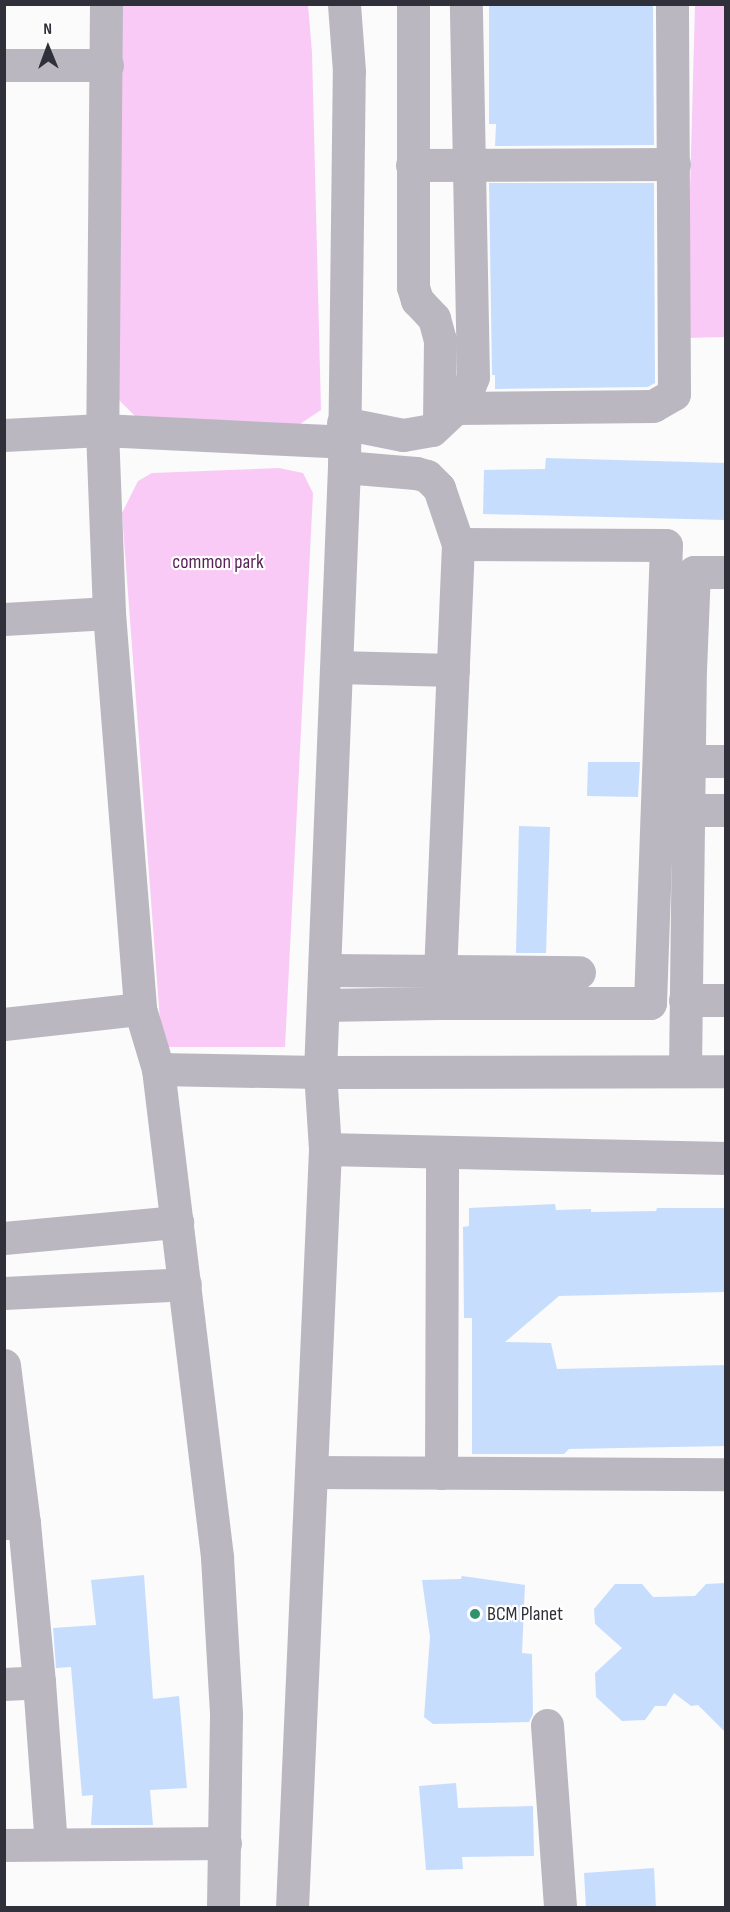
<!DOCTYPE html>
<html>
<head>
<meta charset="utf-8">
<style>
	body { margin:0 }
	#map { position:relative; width:730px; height:1912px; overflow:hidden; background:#fbfbfb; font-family:"Sofia Sans Condensed",sans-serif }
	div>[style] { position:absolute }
	.green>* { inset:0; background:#f9caf6 }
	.building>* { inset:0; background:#c7ddfe }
	.minor>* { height:33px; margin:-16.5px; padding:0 16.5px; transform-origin:16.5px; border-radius:16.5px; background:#bbb7c1 }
	.dots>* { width:16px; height:16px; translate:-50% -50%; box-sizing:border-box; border:3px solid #fff; border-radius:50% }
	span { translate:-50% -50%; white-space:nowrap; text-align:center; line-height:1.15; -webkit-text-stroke:4.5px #fff; paint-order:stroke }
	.park-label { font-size:20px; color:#591f58 }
	.poi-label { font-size:20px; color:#2f3039 }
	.left { translate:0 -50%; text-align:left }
	.frame { position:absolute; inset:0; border:6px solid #2f3039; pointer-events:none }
	.north { position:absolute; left:18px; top:18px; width:60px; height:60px; -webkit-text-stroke:4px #fff; paint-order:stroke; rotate:359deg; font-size:16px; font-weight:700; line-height:24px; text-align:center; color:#2f3039 }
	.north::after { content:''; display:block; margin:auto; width:21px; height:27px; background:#2f3039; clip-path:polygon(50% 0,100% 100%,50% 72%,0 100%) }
</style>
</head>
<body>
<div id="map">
	<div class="green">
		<i style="clip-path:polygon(121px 5px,308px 5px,312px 52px,321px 410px,297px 426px,140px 421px,119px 400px)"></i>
		<i style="clip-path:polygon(695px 5px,725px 5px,725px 337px,686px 338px)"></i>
		<i style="clip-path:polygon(279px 468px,303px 473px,313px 493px,285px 1047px,162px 1047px,122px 513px,138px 481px,152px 473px)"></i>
	</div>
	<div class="building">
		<i style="clip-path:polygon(489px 4px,653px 4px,654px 145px,495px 146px,496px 124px,489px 124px)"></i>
		<i style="clip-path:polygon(489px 183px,654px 183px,655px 383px,648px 387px,495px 389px,495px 375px,492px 375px)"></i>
		<i style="clip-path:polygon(546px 458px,726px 463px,726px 520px,483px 514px,484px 470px,545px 469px)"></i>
		<i style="clip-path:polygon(588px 762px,640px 762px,638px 797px,587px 796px)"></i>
		<i style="clip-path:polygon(519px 826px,550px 827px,546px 953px,516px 953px)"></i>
		<i style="clip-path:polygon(555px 1204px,556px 1210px,591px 1209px,591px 1212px,656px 1211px,657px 1208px,726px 1208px,726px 1292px,559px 1296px,505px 1342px,551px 1343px,557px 1369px,726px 1365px,726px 1446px,569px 1449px,564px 1454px,472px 1454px,472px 1318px,464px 1318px,463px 1227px,469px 1226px,469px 1208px)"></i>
		<i style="clip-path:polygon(144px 1575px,153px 1699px,179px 1696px,187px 1788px,150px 1790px,153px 1825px,91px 1825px,93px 1795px,82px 1796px,71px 1667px,56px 1668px,53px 1628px,96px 1625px,91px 1580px)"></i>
		<i style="clip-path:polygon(462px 1576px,525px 1585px,522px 1653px,532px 1654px,533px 1714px,529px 1722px,433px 1724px,424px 1717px,430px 1637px,422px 1580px,461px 1579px)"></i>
		<i style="clip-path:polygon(726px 1583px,726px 1733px,698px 1705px,691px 1706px,674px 1693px,666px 1706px,655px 1706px,645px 1720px,622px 1721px,596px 1697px,595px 1673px,622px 1648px,595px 1624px,594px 1609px,615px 1584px,642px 1584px,653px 1597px,695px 1596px,706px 1584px)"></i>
		<i style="clip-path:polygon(456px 1783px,458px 1808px,533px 1806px,534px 1856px,462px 1857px,463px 1869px,426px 1870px,419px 1786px)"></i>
		<i style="clip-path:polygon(654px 1868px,656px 1908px,586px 1908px,584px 1873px)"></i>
	</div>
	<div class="minor">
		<i style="left:106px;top:4px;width:426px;rotate:90.5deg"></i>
		<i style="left:102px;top:430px;width:183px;rotate:87.8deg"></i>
		<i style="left:109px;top:613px;width:397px;rotate:85.5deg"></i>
		<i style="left:140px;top:1009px;width:63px;rotate:73.3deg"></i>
		<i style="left:158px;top:1069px;width:492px;rotate:83.1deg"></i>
		<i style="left:217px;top:1557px;width:158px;rotate:86.7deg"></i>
		<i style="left:226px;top:1715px;width:193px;rotate:90.9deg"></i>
		<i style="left:413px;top:4px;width:283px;rotate:90deg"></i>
		<i style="left:413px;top:287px;width:14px;rotate:73deg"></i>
		<i style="left:417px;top:300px;width:25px;rotate:47deg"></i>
		<i style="left:434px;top:318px;width:23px;rotate:75deg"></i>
		<i style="left:440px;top:340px;width:83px;rotate:90.7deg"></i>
		<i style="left:4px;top:65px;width:103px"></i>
		<i style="left:412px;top:165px;width:262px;rotate:-0.2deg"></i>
		<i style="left:455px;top:408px;width:198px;rotate:-0.6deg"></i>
		<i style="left:653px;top:406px;width:24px;rotate:-30deg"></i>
		<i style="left:674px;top:394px;width:390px;rotate:-90.3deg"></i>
		<i style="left:343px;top:423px;width:61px;rotate:11.3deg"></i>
		<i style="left:403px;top:435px;width:29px;rotate:-10deg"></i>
		<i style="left:432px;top:430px;width:44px;rotate:-43.2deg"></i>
		<i style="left:464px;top:400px;width:25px;rotate:-69deg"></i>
		<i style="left:473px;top:377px;width:373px;rotate:-91.1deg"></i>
		<i style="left:4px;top:435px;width:98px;rotate:-2.9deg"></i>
		<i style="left:102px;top:430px;width:242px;rotate:2.8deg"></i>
		<i style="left:344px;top:467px;width:72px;rotate:4.8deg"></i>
		<i style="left:416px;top:473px;width:11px;rotate:15deg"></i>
		<i style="left:427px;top:476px;width:17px;rotate:45deg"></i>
		<i style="left:439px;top:488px;width:59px;rotate:71.3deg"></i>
		<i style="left:458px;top:544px;width:459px;rotate:92.4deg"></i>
		<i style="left:439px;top:1003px;width:211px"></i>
		<i style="left:650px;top:1003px;width:458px;rotate:-88deg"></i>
		<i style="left:666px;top:545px;width:208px;rotate:-179.7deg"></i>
		<i style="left:4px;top:619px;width:105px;rotate:-3.3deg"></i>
		<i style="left:337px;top:667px;width:116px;rotate:1.5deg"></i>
		<i style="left:689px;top:761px;width:37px"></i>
		<i style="left:688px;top:810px;width:38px"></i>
		<i style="left:325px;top:970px;width:254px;rotate:0.5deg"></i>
		<i style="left:685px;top:1000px;width:41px"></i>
		<i style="left:323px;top:1005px;width:116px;rotate:-1deg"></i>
		<i style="left:4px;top:1024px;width:137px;rotate:-6.3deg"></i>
		<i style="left:158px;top:1069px;width:162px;rotate:1.1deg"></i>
		<i style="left:320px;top:1072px;width:406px;rotate:-0.1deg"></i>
		<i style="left:685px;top:1071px;width:401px;rotate:-89.3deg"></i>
		<i style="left:690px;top:670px;width:98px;rotate:-87.7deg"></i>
		<i style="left:694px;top:572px;width:32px"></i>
		<i style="left:325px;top:1149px;width:401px;rotate:1.3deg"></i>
		<i style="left:4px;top:1238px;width:174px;rotate:-5.3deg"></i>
		<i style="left:4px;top:1293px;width:181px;rotate:-2.8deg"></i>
		<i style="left:4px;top:1365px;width:159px;rotate:82.8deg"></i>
		<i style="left:24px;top:1523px;width:20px;rotate:180deg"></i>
		<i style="left:311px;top:1472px;width:415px;rotate:0.3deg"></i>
		<i style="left:441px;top:1473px;width:320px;rotate:-89.8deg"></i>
		<i style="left:39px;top:1682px;width:162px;rotate:85.8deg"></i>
		<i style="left:4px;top:1684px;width:35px;rotate:-3deg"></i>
		<i style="left:39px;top:1682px;width:160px;rotate:-95.4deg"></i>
		<i style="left:547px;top:1725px;width:183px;rotate:85.9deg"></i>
		<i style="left:4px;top:1845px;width:221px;rotate:-0.5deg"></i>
		<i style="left:292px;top:1908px;width:760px;rotate:-87.51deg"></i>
		<i style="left:325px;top:1149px;width:77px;rotate:-93.7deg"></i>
		<i style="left:320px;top:1072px;width:605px;rotate:-87.73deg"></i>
		<i style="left:344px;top:467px;width:396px;rotate:-89.3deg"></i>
		<i style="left:349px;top:71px;width:67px;rotate:-94.3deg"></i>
	</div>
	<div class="dots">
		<i style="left:475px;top:1614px;background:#31936e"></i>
	</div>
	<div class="park-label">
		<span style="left:218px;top:562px">common park</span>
	</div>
	<div class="poi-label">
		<span class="left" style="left:487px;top:1614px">BCM Planet</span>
	</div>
	<div class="frame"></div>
	<div class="north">N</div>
</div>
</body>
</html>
